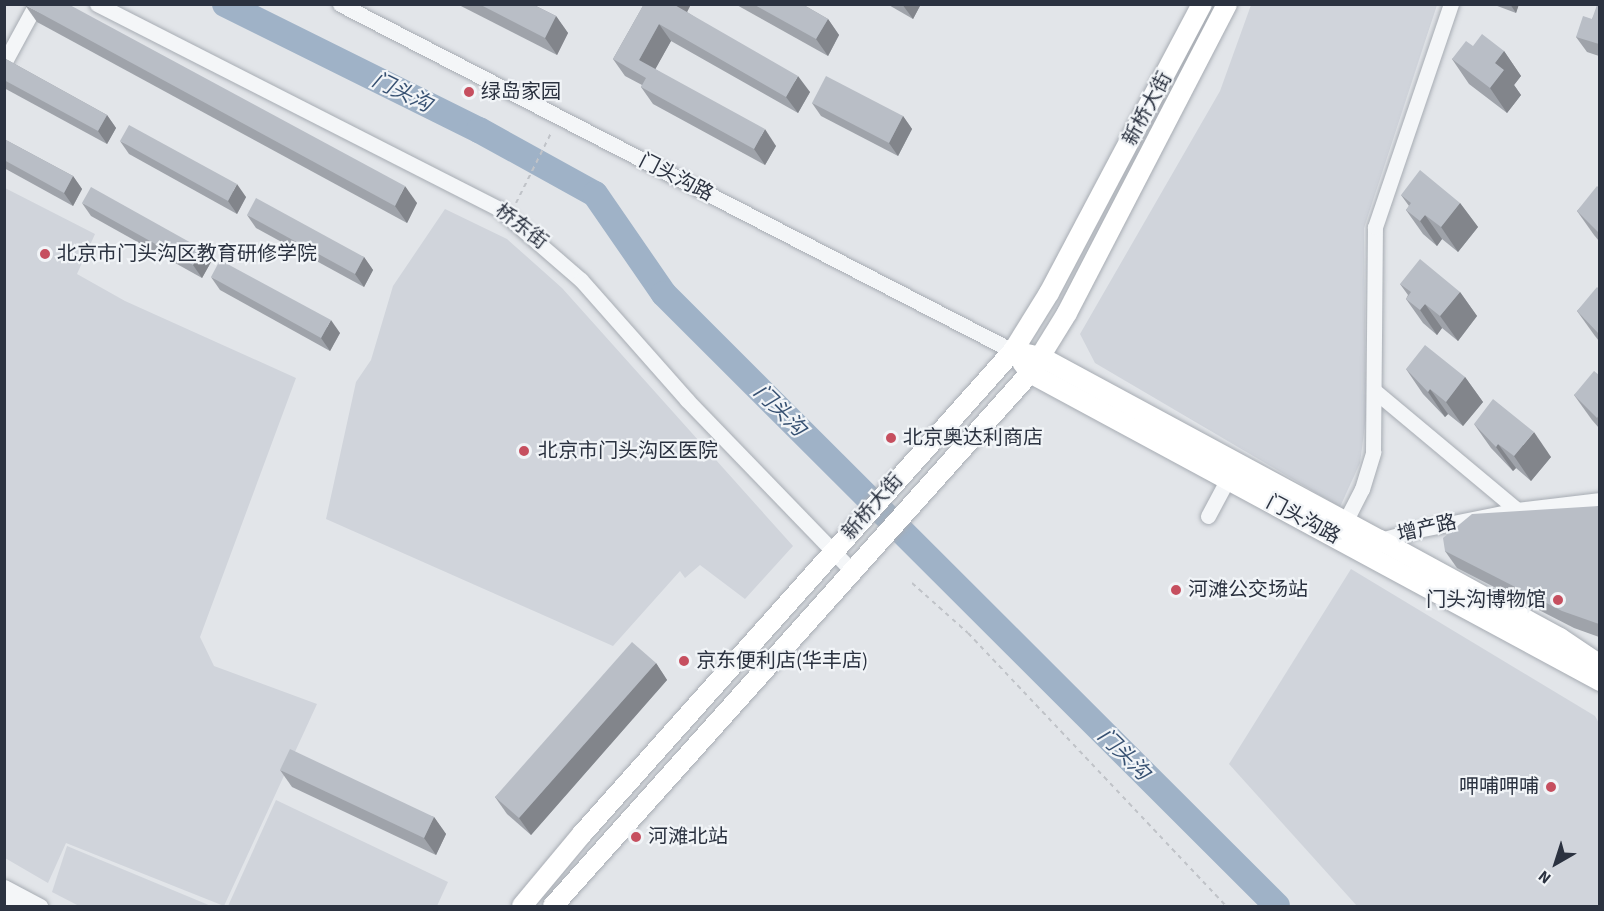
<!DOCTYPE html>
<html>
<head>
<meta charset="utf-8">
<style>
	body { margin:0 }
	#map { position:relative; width:1604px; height:911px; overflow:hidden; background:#e2e5e9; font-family:"Source Sans 3","Noto Sans SC",sans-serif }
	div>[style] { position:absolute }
	.built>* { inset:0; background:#d0d4db }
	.river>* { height:26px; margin:-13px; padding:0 13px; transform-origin:13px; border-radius:13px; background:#9fb2c7 }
	.path>* { height:2px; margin-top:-1px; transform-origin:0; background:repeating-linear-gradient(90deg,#c0c3c8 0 4.5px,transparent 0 9px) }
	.roads { filter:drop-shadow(0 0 2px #a7acb3) drop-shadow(0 0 2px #a7acb3) }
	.minor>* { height:15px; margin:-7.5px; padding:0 7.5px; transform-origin:7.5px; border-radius:7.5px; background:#f4f6f8 }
	.major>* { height:20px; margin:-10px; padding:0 10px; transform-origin:10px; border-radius:10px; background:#fff }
	.wall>* { inset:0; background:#9fa3aa }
	.shaded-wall>* { inset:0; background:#82858b }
	.building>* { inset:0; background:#b9bec6 }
	.dots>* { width:16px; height:16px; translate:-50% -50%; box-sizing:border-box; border:3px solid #f1f4f7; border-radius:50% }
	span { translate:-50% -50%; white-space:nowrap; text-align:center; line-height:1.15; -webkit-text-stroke:4.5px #f1f4f7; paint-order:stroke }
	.poi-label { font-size:20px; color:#2b3240 }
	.left { translate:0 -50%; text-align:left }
	.right { translate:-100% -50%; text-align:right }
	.street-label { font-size:20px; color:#2b3240 }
	.water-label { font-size:21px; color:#375172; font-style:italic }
	.frame { position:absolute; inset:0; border:6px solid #2b3240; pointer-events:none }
	.north { position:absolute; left:1526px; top:833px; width:60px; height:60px; -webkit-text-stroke:4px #f1f4f7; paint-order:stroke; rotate:219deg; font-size:16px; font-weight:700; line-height:24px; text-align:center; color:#2b3240 }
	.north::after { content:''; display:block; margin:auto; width:21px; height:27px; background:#2b3240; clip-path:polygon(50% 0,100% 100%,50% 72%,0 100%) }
</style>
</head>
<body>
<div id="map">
	<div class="built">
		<i style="clip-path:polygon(1251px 5px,1437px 5px,1364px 228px,1366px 417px,1360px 463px,1340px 507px,1095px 363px,1080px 334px,1220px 91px)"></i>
		<i style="clip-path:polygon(5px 188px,95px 234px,77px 274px,125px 301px,296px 378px,200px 637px,214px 666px,317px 704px,224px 906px,66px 843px,48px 883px,5px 858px)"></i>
		<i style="clip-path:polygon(445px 209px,507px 239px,562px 288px,793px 546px,745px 599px,700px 565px,685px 578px,680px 571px,613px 646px,326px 519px,356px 382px,371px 360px,393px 286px)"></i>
		<i style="clip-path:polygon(1351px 569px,1595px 716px,1600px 725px,1599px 906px,1357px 906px,1229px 764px)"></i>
		<i style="clip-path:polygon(276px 800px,448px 882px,437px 906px,228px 906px)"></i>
		<i style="clip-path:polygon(67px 846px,211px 906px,79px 906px,52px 892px)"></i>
	</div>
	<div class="river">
		<i style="left:225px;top:4px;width:284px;rotate:26.4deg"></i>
		<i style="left:479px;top:130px;width:132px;rotate:28.9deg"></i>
		<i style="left:595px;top:194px;width:121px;rotate:55.4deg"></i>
		<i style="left:664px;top:294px;width:866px;rotate:44.95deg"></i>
	</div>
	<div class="path">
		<i style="left:516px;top:203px;width:80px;rotate:-63.4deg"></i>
		<i style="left:912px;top:583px;width:75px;rotate:41.8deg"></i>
		<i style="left:968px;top:633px;width:376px;rotate:46.6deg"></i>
	</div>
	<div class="roads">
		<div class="minor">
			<i style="left:97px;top:4px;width:451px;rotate:27deg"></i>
			<i style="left:499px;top:209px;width:108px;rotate:40.9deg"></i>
			<i style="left:581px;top:280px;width:160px;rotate:48.5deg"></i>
			<i style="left:687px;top:400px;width:239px;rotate:46deg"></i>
			<i style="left:340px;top:4px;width:757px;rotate:27.28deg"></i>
			<i style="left:4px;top:63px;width:67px;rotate:-61.5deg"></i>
			<i style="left:1376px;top:392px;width:184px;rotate:39.9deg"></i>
			<i style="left:1208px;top:516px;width:51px;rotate:-61.9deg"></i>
			<i style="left:1345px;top:522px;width:37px;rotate:-63deg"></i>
			<i style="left:1362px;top:489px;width:39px;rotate:-73deg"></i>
			<i style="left:1373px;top:452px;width:225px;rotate:-89.5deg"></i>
			<i style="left:1375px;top:227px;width:236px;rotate:-71.2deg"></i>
			<i style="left:1378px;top:544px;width:4px;rotate:-63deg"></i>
			<i style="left:1380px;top:540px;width:34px;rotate:-15deg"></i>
			<i style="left:1413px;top:531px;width:106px;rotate:-11.4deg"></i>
			<i style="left:1517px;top:510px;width:84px;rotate:-6.9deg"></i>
			<i style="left:4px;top:887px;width:41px;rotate:27.8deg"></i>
			<i style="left:4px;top:900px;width:13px;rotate:27deg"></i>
		</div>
		<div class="major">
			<i style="left:1027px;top:354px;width:14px;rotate:12deg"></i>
			<i style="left:1041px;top:357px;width:385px;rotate:28.4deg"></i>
			<i style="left:1380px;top:540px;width:205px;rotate:28.6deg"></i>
			<i style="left:1560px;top:638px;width:48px;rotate:34deg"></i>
			<i style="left:1022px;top:362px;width:14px;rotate:54deg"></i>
			<i style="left:1030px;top:373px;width:648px;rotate:28.38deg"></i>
			<i style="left:522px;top:906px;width:94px;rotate:-50.2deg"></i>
			<i style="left:582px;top:834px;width:647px;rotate:-48.26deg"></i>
			<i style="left:1013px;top:351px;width:68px;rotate:-58.2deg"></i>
			<i style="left:1049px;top:293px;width:327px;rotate:-62.1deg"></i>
			<i style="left:553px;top:906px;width:715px;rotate:-48.17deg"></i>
			<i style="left:1030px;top:373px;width:70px;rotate:-58.3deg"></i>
			<i style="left:1067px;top:313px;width:348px;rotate:-62.6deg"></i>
		</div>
	</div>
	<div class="wall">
		<i style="clip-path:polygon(457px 4px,532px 4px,556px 16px,568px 33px,557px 55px)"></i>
		<i style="clip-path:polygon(644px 4px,691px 4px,687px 12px,810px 92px,798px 113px,671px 41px,655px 69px,776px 146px,765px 165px,653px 104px,641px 87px,642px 85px,625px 76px,613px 59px)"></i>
		<i style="clip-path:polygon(735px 4px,802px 4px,828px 19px,839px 35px,828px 56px)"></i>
		<i style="clip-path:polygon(887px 4px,921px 4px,913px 19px)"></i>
		<i style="clip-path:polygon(1492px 4px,1519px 4px,1516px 13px)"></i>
		<i style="clip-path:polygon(25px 5px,417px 203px,407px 223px,37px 22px)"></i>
		<i style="clip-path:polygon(1599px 6px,1599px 56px,1587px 52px,1576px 37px,1592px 19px)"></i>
		<i style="clip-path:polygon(1473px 46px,1504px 51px,1521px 76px,1514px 85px,1521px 95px,1507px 113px,1469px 84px,1452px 59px)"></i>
		<i style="clip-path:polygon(4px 58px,107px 115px,116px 128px,107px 144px,4px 88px)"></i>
		<i style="clip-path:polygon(812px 103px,903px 116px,912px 129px,898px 156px,821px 116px)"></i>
		<i style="clip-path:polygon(4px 139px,73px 176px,82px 189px,73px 206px,4px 168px)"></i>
		<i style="clip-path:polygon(120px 141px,246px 197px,237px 214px,129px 154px)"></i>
		<i style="clip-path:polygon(1599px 188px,1599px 241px,1594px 235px,1577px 211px)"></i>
		<i style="clip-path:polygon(1401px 195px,1460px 203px,1478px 227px,1458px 252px,1442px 239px,1437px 246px,1423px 234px,1406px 210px,1409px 206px)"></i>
		<i style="clip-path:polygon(82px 203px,202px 249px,211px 262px,202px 278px,91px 216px)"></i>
		<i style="clip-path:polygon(247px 215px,364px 257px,373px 270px,364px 287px,256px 228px)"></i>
		<i style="clip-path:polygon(211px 277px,340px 333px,330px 351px,220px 290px)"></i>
		<i style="clip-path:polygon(1400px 284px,1460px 292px,1477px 316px,1458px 341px,1442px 328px,1437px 335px,1423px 323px,1406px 299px,1408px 295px)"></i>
		<i style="clip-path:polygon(1599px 289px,1599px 341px,1595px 336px,1577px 311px)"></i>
		<i style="clip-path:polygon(1406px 369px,1465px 377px,1483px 402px,1463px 426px,1448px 414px,1445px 417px,1423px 394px)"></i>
		<i style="clip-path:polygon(1599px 375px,1599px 428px,1592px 420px,1574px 395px)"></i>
		<i style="clip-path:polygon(1474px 424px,1551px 457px,1531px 481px,1516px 468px,1513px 471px,1491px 448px)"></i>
		<i style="clip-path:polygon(1599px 506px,1599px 637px,1574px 628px,1457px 568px,1445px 551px)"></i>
		<i style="clip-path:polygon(656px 663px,667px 680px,531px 835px,507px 814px,495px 797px)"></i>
		<i style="clip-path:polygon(280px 770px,434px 817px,446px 834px,436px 855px,292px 787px)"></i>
	</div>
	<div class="shaded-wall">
		<i style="clip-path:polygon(672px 4px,691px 4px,683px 20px)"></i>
		<i style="clip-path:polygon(902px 4px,921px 4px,913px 19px)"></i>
		<i style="clip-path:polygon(1510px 4px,1519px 4px,1516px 13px)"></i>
		<i style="clip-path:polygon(556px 16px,568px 33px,557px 55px,545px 38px)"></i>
		<i style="clip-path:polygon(828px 19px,839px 35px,828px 56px,816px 39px)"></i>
		<i style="clip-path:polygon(659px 24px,671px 41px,651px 77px,639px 60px)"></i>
		<i style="clip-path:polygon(1504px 51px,1521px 76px,1514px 85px,1521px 95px,1507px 113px,1490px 88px,1495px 63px)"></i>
		<i style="clip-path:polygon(798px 76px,810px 92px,798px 113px,786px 97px)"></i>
		<i style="clip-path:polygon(107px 115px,116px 128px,107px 144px,98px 131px)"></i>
		<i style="clip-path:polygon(903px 116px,912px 129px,898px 156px,889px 143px)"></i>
		<i style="clip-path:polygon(765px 129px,776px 146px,765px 165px,754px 149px)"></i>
		<i style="clip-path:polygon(73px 176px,82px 189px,73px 206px,64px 193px)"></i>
		<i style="clip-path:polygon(237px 184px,246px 197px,237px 214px,228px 201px)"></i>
		<i style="clip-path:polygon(405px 186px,417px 203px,407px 223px,395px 206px)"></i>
		<i style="clip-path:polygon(1460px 203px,1478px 227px,1458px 252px,1441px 227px)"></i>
		<i style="clip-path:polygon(1425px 215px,1442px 239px,1437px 246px,1420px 221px)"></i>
		<i style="clip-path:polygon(202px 249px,211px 262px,202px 278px,193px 265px)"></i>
		<i style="clip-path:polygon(364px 257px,373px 270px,364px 287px,355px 274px)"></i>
		<i style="clip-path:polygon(1460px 292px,1477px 316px,1458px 341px,1440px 316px)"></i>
		<i style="clip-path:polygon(1425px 304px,1442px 328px,1437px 335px,1420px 310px)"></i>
		<i style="clip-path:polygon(331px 320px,340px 333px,330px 351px,321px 338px)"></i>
		<i style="clip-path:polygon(1465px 377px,1483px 402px,1463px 426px,1446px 402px)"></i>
		<i style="clip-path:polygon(1430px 389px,1448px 414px,1445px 417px,1428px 392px)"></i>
		<i style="clip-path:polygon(1534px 432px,1551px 457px,1531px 481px,1514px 456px)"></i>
		<i style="clip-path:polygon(1498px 444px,1516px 468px,1513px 471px,1496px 447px)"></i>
		<i style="clip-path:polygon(656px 663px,667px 680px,531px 835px,519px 818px)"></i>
		<i style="clip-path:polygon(434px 817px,446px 834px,436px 855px,424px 838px)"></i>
	</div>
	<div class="building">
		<i style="clip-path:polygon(26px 4px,68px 4px,405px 186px,395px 206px,25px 5px)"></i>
		<i style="clip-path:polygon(479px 4px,532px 4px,556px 16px,545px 38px)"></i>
		<i style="clip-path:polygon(644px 4px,673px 4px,798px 76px,786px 97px,659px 24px,639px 60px,765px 129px,754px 149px,641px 87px,646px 78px,613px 59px)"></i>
		<i style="clip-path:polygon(753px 4px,802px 4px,828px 19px,816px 39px)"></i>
		<i style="clip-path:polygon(1597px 5px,1599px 6px,1599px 44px,1576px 37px,1583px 16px,1592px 19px)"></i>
		<i style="clip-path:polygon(1482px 34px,1504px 51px,1495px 63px,1504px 70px,1490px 88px,1452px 59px,1466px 41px,1473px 46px)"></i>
		<i style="clip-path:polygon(4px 58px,107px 115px,98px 131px,4px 80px)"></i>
		<i style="clip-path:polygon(826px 76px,903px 116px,889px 143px,812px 103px)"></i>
		<i style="clip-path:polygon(129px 125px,237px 184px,228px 201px,120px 141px)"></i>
		<i style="clip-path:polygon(4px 139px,73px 176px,64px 193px,4px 160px)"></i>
		<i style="clip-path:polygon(1420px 170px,1460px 203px,1441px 227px,1425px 215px,1420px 221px,1406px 210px,1411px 203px,1401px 195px)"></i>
		<i style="clip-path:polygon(1597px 186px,1599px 188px,1599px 233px,1577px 211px)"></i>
		<i style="clip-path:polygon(91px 187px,202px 249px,193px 265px,82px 203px)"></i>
		<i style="clip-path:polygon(256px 198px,364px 257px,355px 274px,247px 215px)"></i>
		<i style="clip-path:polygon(1420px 259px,1460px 292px,1440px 316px,1425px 304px,1420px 310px,1406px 299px,1411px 292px,1400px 284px)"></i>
		<i style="clip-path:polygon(220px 260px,331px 320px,321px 338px,211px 277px)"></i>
		<i style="clip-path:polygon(1597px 287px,1599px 289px,1599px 334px,1577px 311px)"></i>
		<i style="clip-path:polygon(1425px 345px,1465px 377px,1446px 402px,1430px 389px,1428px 392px,1406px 369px)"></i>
		<i style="clip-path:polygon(1594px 371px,1599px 375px,1599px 415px,1597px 418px,1574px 395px)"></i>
		<i style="clip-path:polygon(1493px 399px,1534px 432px,1514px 456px,1498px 444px,1496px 447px,1474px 424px)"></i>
		<i style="clip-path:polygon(1599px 506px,1599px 624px,1562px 611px,1445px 551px,1443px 538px,1472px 514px)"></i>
		<i style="clip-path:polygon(632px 642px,656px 663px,519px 818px,495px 797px)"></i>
		<i style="clip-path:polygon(290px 749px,434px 817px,424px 838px,280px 770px)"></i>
	</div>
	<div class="dots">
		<i style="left:469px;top:92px;background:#c64f5f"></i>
		<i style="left:45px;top:254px;background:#c64f5f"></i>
		<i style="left:891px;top:438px;background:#c64f5f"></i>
		<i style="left:524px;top:451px;background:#c64f5f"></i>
		<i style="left:1176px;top:590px;background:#c64f5f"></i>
		<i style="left:1558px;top:600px;background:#c64f5f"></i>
		<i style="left:684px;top:661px;background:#c64f5f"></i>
		<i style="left:1551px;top:787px;background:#c64f5f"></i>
		<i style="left:636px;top:837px;background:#c64f5f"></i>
	</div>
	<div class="poi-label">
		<span class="left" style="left:481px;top:92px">绿岛家园</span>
		<span class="left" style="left:57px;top:254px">北京市门头沟区教育研修学院</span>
		<span class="left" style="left:903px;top:438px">北京奥达利商店</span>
		<span class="left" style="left:538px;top:451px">北京市门头沟区医院</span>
		<span class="left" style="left:1188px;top:590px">河滩公交场站</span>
		<span class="right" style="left:1546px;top:600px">门头沟博物馆</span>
		<span class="left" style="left:696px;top:661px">京东便利店(华丰店)</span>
		<span class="right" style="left:1539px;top:787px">呷哺呷哺</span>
		<span class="left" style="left:648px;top:837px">河滩北站</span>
	</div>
	<div class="street-label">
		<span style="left:1148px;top:109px;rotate:-62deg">新桥大街</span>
		<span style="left:676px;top:178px;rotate:27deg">门头沟路</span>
		<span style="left:521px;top:227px;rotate:37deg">桥东街</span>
		<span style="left:873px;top:507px;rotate:-49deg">新桥大街</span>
		<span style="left:1303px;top:520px;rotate:28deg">门头沟路</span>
		<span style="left:1427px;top:529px;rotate:-13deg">增产路</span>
	</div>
	<div class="water-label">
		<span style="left:402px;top:92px;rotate:26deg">门头沟</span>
		<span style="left:780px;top:410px;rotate:45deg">门头沟</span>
		<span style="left:1124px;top:754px;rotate:45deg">门头沟</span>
	</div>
	<div class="frame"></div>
	<div class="north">N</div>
</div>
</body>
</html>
